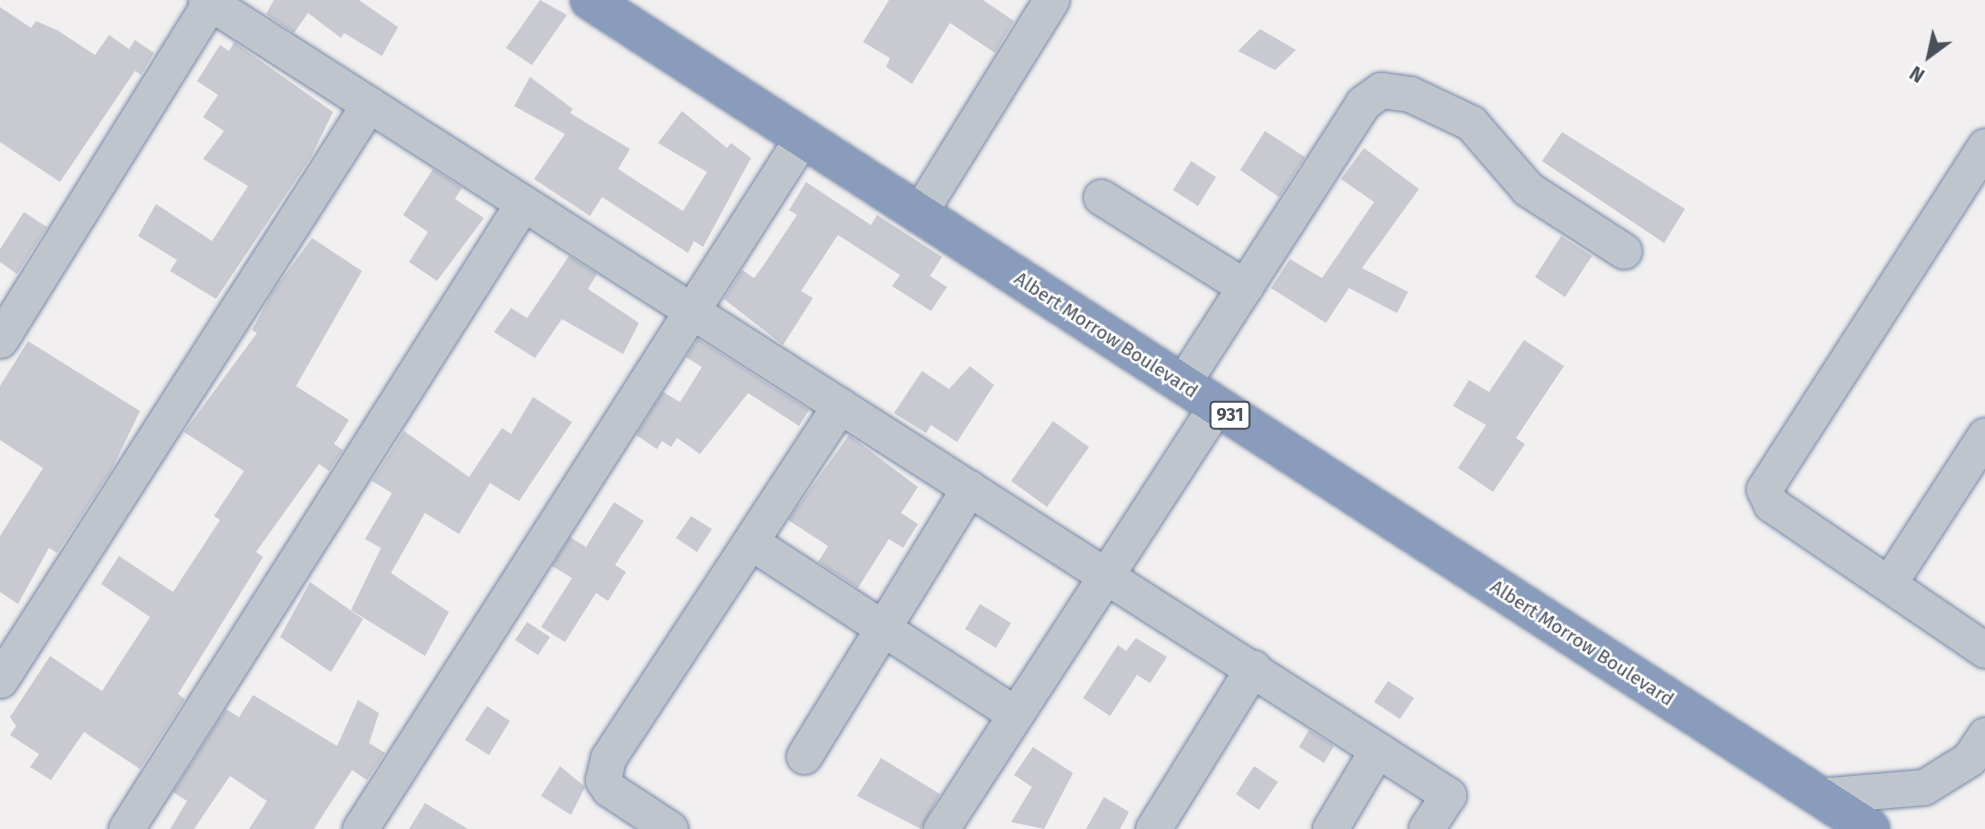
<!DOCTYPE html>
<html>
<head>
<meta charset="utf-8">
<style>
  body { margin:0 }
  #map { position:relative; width:1985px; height:829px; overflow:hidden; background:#f1efef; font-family:"Fira Sans",sans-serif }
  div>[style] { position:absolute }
  .building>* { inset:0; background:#c9cad1 }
  .roads { filter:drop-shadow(0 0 2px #7587a6) drop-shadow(0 0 2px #7587a6) }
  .minor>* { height:35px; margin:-17.5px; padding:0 17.5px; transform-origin:17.5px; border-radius:17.5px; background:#bec5cd }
  .highway>* { height:38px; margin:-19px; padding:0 19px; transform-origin:19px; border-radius:19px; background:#8a9cbb }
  span { translate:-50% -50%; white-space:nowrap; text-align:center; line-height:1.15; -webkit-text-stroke:5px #fff; paint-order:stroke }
  .shield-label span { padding:2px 5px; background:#fff; border:2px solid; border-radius:5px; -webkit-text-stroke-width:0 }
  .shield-label { font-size:18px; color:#48505b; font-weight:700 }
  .street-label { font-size:19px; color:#48505b }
  .north { position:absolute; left:1894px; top:21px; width:70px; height:70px; -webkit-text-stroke:5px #fff; paint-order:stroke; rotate:213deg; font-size:19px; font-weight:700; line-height:28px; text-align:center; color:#48505b }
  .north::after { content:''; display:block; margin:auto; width:24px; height:32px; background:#48505b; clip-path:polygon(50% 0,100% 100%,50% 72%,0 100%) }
</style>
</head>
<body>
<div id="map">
  <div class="building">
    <div style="clip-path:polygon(274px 0,359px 0,398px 27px,382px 56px,344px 33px,341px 38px,308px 13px,294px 33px,266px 14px)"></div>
    <div style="clip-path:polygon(540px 0,567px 15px,532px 65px,506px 48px)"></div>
    <div style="clip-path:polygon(889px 0,983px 0,1014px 21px,995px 53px,950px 23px,912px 84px,886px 67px,890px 58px,863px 42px)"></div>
    <div style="clip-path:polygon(0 7px,31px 28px,36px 21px,57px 30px,95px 55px,109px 35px,129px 49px,135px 40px,154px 53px,141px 75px,135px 71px,60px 182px,0 142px)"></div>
    <div style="clip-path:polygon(1260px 29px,1296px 50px,1275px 70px,1238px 51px)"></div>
    <div style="clip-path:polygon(234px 42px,333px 112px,311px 157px,216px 299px,170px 271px,177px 260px,138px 236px,156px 204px,212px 241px,248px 186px,203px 159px,224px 131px,203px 117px,218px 95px,197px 81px,220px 45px,229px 51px)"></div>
    <div style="clip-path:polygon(530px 77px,573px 109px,570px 113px,630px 149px,618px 169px,683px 211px,707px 172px,658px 143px,682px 111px,727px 148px,731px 143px,751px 158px,703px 247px,694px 241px,688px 253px,602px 197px,590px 216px,534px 179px,565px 134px,514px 106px)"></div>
    <div style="clip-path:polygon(1265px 131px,1305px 157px,1279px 197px,1240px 170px)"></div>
    <div style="clip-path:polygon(1562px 132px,1685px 209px,1664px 243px,1542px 161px)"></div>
    <div style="clip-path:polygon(1364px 148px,1419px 189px,1362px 268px,1408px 292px,1397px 313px,1349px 288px,1326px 323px,1271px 288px,1290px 259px,1322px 278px,1374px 202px,1341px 179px)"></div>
    <div style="clip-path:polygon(1191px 161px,1216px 177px,1198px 206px,1173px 190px)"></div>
    <div style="clip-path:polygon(433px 169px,462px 188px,455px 199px,484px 218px,437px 281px,409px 262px,428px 232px,403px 215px)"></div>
    <div style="clip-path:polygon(806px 182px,871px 225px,877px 215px,942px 257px,930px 276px,947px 287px,931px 311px,892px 286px,900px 275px,838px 235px,801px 291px,813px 298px,783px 345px,724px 299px,742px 270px,754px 278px,763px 266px,797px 215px,789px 210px)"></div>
    <div style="clip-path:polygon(24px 212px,47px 227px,17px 274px,0 262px,0 249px)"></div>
    <div style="clip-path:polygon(1561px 236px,1592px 256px,1565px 297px,1535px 277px)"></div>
    <div style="clip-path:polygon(312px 238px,362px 271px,296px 386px,349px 420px,334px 444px,343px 450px,329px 471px,319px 464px,256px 552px,263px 557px,178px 694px,185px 699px,140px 769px,84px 732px,51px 780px,30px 767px,39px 754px,10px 735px,16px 726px,10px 717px,50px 656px,102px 691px,150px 617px,101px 584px,119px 556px,173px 592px,220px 520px,214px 516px,244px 471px,184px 432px,257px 333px,252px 330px,272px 293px)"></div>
    <div style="clip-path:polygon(569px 256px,597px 274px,588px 289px,639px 323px,623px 354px,562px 319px,535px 358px,494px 332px,511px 308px,527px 318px)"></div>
    <div style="clip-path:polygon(698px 339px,809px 410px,799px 426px,748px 393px,700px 454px,677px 438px,671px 447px,662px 441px,657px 449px,636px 435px,663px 392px,680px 402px,702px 367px,686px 357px)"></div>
    <div style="clip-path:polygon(1524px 340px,1564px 366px,1516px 438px,1525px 444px,1493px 492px,1458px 468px,1486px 425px,1453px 406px,1469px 380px,1489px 392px)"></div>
    <div style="clip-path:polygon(28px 341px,140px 411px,112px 469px,57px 553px,49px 548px,18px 604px,0 592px,0 536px,43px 468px,0 440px,0 386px)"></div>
    <div style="clip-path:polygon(970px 366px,994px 385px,957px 442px,931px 425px,926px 433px,894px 413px,922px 371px,949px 389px)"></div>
    <div style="clip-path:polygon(533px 397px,572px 422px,519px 501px,490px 483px,459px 534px,425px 513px,391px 573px,449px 612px,425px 656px,351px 610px,381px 548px,365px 539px,392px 493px,372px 481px,404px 431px,469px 477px,502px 428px,511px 434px)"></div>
    <div style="clip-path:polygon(1053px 421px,1089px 447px,1047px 507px,1011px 481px)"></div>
    <div style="clip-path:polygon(849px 435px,918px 487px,901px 513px,918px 524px,903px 548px,889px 539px,858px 588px,818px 562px,828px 546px,788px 520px)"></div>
    <div style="clip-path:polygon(614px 502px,644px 521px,615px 565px,626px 572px,608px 601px,596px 593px,565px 642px,541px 627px,572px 578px,552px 566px,570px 537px,586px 547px)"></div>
    <div style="clip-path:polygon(691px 516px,712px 529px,697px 552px,676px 538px)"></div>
    <div style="clip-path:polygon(310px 582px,363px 619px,331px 672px,280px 637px)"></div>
    <div style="clip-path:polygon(980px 604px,1011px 623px,996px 648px,965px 629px)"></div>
    <div style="clip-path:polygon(527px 622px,550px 637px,538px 655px,515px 640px)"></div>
    <div style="clip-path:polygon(1136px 638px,1167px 657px,1150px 683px,1137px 675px,1110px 716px,1083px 698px,1118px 645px,1126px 651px)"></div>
    <div style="clip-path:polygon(1388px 681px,1414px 698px,1400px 719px,1374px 702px)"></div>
    <div style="clip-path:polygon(253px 695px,337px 746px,358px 700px,379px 713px,369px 743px,385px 753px,367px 780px,352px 770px,314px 829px,249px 829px,267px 801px,230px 776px,194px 829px,170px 829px,187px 801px,173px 792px,226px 709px,239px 717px)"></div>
    <div style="clip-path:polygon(487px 706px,510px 721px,489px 755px,465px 740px)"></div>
    <div style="clip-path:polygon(1309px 730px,1334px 746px,1324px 763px,1299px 747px)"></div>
    <div style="clip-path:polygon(1033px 747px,1073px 773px,1044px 829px,1011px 822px,1032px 787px,1014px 775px)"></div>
    <div style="clip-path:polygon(881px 758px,940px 794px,921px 829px,857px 796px)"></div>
    <div style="clip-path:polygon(560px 766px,585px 787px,571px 815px,541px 796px)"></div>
    <div style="clip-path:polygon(1254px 766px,1278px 782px,1259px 810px,1236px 794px)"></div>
    <div style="clip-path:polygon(1104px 797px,1129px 812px,1120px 829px,1086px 829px)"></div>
    <div style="clip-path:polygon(425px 803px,468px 829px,409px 829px)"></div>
  </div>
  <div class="roads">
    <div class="minor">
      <div style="left:206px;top:0;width:1475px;rotate:32.62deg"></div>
      <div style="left:1448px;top:795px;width:40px;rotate:122.9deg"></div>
      <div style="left:1985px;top:146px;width:408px;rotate:122.8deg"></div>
      <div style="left:1764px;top:489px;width:17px;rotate:65deg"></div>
      <div style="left:1771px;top:504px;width:259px;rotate:34.3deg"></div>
      <div style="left:1101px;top:197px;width:170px;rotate:32deg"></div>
      <div style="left:919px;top:213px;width:251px;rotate:-58.2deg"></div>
      <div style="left:0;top:340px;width:398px;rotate:-58.1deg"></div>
      <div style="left:1182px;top:384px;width:334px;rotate:-57.2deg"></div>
      <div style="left:1363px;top:103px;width:22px;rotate:-36deg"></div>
      <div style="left:1381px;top:90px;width:29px;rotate:8deg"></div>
      <div style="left:1410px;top:94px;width:68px;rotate:25.4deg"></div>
      <div style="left:1471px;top:123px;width:87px;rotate:49.2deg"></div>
      <div style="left:1528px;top:189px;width:114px;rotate:32.9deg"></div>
      <div style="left:751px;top:542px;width:315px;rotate:33.1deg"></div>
      <div style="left:1889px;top:583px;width:176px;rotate:-57deg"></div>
      <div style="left:0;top:680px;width:684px;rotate:-57.36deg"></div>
      <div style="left:804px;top:756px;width:315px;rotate:-58.4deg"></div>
      <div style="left:1818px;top:796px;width:106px;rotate:-4.9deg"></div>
      <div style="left:1924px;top:787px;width:53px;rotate:-31.9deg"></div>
      <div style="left:1969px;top:759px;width:29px;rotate:-56deg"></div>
      <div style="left:126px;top:829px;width:741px;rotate:-57.62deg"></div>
      <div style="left:360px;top:829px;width:820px;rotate:-57.39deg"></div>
      <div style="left:670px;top:829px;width:73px;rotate:-146.7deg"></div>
      <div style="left:609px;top:789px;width:11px;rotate:-124deg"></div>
      <div style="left:603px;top:780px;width:23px;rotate:-77deg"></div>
      <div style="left:608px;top:758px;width:422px;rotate:-56.7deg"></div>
      <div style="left:941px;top:829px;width:505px;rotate:-56.97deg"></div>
      <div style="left:1153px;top:829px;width:190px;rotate:-58.2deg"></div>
      <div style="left:1330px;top:829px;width:92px;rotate:-59.3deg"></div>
    </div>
    <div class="highway">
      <div style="left:590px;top:0;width:1525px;rotate:32.93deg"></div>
    </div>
  </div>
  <div class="shield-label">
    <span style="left:1230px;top:415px">931</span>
  </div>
  <div class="street-label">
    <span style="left:1106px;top:335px;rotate:33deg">Albert Morrow Boulevard</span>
    <span style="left:1582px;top:643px;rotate:33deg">Albert Morrow Boulevard</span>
  </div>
  <div class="north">N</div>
</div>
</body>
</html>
